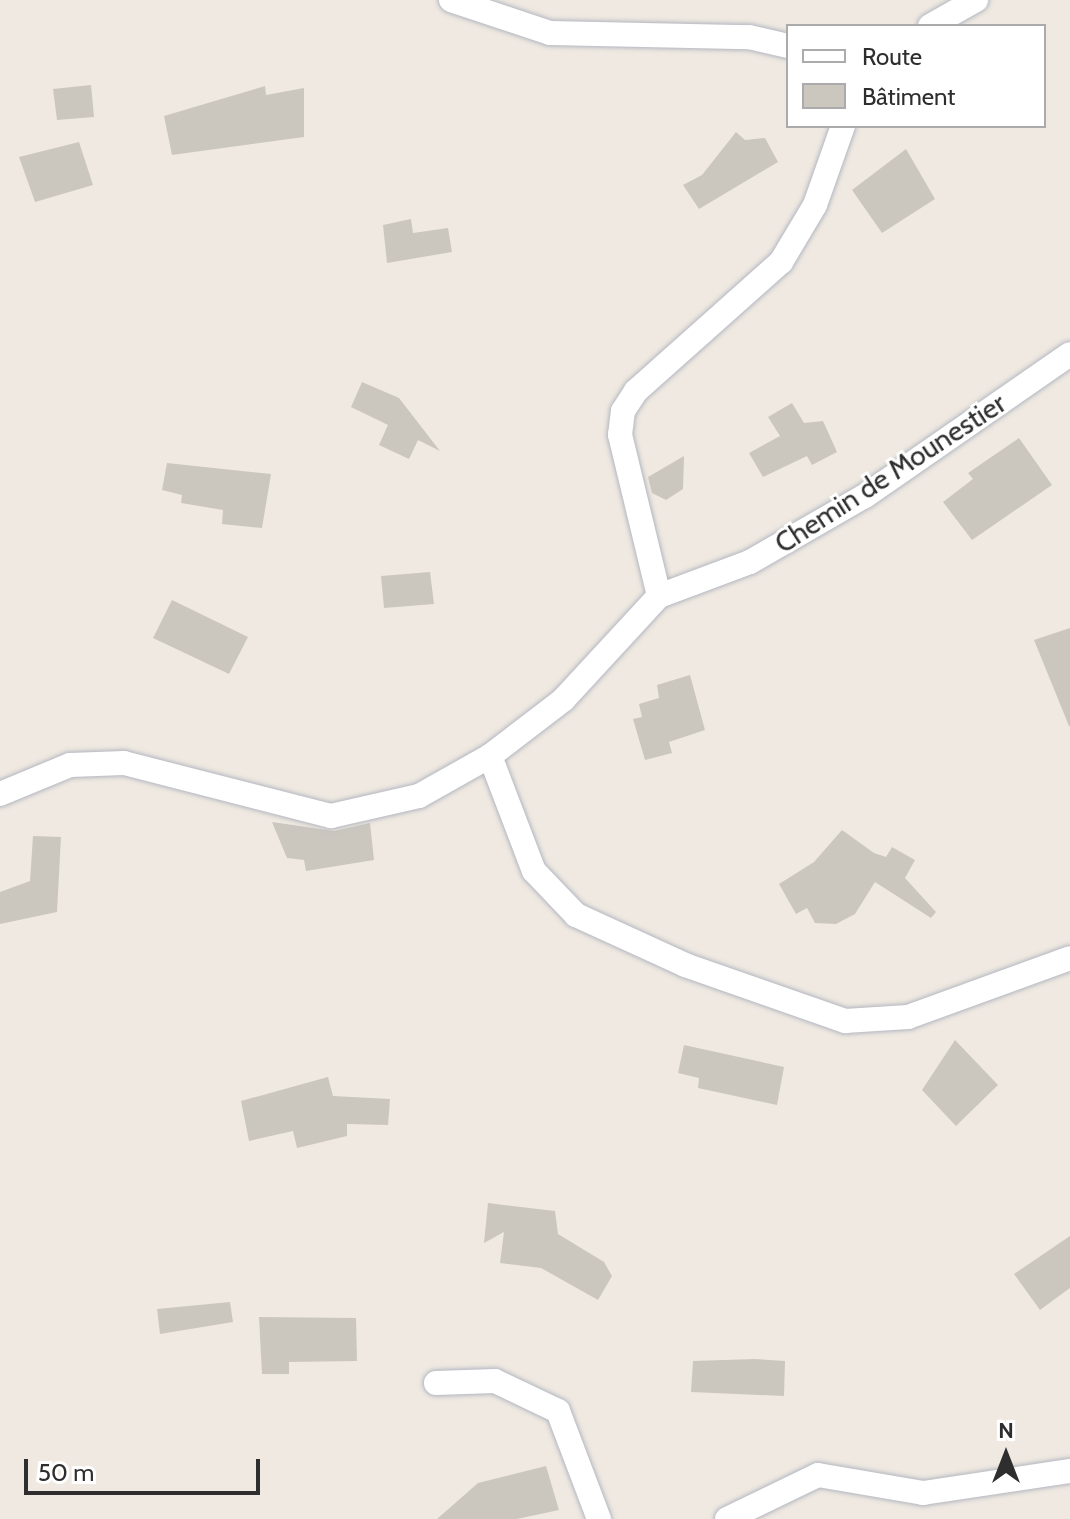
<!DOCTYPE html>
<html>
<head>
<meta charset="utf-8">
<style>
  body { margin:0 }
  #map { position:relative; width:1070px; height:1519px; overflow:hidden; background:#efe9e1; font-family:Cabin,sans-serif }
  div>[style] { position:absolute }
  .building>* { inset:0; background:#cbc7bf }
  .roads { filter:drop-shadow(0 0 2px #b4b7c1) drop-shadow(0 0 2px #b4b7c1) }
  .minor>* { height:24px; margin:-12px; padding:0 12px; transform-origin:12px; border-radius:12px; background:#fff }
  span { translate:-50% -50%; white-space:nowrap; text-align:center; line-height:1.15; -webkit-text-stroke:6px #fff; paint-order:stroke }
  .street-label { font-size:28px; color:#2e2e2e }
  .legend { position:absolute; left:786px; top:24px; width:260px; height:104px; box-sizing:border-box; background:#fff; border:2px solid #ababab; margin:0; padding:10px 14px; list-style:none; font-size:24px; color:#2e2e2e }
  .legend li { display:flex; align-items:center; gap:16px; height:40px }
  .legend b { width:40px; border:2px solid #ababab }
  .north { position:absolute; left:966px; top:1415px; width:80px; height:80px; -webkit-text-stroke:6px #fff; paint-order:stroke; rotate:0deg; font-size:22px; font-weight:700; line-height:32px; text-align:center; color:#2e2e2e }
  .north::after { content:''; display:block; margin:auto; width:28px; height:36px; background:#2e2e2e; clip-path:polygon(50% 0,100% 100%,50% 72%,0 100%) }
  .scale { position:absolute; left:24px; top:1459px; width:236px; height:36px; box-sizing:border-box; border:4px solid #2e2e2e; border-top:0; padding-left:10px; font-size:24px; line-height:28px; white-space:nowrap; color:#2e2e2e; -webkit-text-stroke:6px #fff; paint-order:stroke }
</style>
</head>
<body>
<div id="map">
  <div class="building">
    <div style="clip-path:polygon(91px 85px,94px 117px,57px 120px,53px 89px)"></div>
    <div style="clip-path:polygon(265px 86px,266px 95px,304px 88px,304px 137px,172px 155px,164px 116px)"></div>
    <div style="clip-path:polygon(736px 132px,745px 140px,765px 138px,778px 162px,699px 209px,683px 185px,702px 175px)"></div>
    <div style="clip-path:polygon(79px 142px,93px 185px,35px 202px,19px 157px)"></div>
    <div style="clip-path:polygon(906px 149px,935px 199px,882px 233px,852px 190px)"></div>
    <div style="clip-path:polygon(411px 219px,413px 233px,448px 228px,452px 252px,387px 263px,383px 225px)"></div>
    <div style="clip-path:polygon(362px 382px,399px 398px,440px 451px,418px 440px,409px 459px,379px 445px,388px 425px,351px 407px)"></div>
    <div style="clip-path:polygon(792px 403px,804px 423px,823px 421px,837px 452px,812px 465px,807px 456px,763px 477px,749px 453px,780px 436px,768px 417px)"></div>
    <div style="clip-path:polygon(1019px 438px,1052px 485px,972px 540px,943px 502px,973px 479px,968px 473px)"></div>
    <div style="clip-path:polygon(684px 456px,683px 489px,666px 500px,652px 493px,648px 477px)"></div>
    <div style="clip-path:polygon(167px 463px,271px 474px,262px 528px,222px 524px,223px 510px,181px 503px,182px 495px,162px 490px)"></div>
    <div style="clip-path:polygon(430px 572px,434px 604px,384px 608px,381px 576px)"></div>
    <div style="clip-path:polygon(172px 600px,248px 637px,229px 674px,153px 638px)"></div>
    <div style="clip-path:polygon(1070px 628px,1070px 726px,1069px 726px,1034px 640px)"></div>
    <div style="clip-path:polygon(690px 675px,705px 730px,669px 742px,672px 753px,645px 760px,633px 719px,642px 717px,639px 704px,659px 698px,657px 685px)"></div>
    <div style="clip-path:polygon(272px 822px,334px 831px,370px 823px,374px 860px,306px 871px,304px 860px,287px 858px)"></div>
    <div style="clip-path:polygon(842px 830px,874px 853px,886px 857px,892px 847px,915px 860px,905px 878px,936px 912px,931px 918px,875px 882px,855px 914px,836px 924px,815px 923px,807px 908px,796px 914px,779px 884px,814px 862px)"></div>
    <div style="clip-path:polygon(33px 836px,61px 837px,57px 912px,0 924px,0 892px,30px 881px)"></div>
    <div style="clip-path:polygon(955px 1040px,998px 1085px,956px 1126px,922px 1090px)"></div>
    <div style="clip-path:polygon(684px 1045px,784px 1067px,777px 1105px,698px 1088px,699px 1078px,678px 1073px)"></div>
    <div style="clip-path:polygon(328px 1077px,333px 1096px,390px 1099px,388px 1125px,347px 1124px,347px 1136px,297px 1148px,293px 1131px,249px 1141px,241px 1101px)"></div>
    <div style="clip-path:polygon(488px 1203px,555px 1211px,558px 1234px,604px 1262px,612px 1276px,598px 1300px,541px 1268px,500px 1263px,504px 1232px,484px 1243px)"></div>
    <div style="clip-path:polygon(1070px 1236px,1070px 1288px,1040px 1310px,1014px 1274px)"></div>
    <div style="clip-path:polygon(230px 1302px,233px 1322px,160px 1334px,157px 1309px)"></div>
    <div style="clip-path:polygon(259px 1317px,356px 1318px,357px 1361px,289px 1362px,289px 1374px,262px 1374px)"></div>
    <div style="clip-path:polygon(755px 1359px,785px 1361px,784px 1396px,691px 1392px,693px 1361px)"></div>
    <div style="clip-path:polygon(546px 1466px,559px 1510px,517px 1519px,437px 1519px,478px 1483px)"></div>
  </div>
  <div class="roads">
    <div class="minor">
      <div style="left:451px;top:0;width:104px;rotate:18.4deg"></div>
      <div style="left:550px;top:33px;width:199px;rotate:1.2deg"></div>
      <div style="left:749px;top:37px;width:40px;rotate:13deg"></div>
      <div style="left:930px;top:26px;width:53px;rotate:-29.5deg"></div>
      <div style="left:659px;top:596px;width:97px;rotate:-20.5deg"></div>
      <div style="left:750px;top:562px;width:133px;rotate:-29.9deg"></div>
      <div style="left:865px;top:496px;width:249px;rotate:-34.7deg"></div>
      <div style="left:490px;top:756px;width:123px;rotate:69.1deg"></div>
      <div style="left:534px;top:871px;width:61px;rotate:46.3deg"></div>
      <div style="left:576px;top:915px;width:120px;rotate:24.6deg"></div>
      <div style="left:685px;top:965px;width:170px;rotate:19.3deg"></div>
      <div style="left:845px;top:1021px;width:63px;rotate:-3.6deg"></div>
      <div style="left:908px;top:1017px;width:172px;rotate:-20deg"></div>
      <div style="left:0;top:794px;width:76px;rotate:-22.5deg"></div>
      <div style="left:70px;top:765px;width:54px;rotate:-2.1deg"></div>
      <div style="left:124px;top:763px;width:214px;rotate:14.4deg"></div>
      <div style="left:331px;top:816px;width:90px;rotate:-12.8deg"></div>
      <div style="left:419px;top:796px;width:81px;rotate:-29.4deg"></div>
      <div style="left:490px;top:756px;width:92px;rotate:-37.5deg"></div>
      <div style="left:563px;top:700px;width:142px;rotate:-47.3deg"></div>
      <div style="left:659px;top:596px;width:166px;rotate:-103.6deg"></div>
      <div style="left:620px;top:435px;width:24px;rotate:-83deg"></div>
      <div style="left:623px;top:411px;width:24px;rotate:-57deg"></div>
      <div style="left:636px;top:391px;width:194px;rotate:-41.7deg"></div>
      <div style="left:781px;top:262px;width:66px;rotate:-59.2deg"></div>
      <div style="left:815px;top:205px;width:84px;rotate:-70.5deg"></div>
      <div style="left:436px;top:1383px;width:59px;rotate:-1.9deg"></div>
      <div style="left:495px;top:1381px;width:70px;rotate:25.5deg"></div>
      <div style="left:558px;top:1411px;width:116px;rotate:69.2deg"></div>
      <div style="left:727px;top:1519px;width:101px;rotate:-25.8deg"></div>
      <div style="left:818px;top:1475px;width:107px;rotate:9.7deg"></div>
      <div style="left:923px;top:1493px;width:149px;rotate:-8.5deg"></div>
    </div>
  </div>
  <div class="street-label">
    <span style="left:890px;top:473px;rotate:-33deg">Chemin de Mounestier</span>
  </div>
  <ul class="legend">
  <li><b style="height:10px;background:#fff"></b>Route</li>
  <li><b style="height:22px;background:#cbc7bf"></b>Bâtiment</li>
  </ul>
  <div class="north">N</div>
  <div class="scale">50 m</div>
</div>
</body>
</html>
